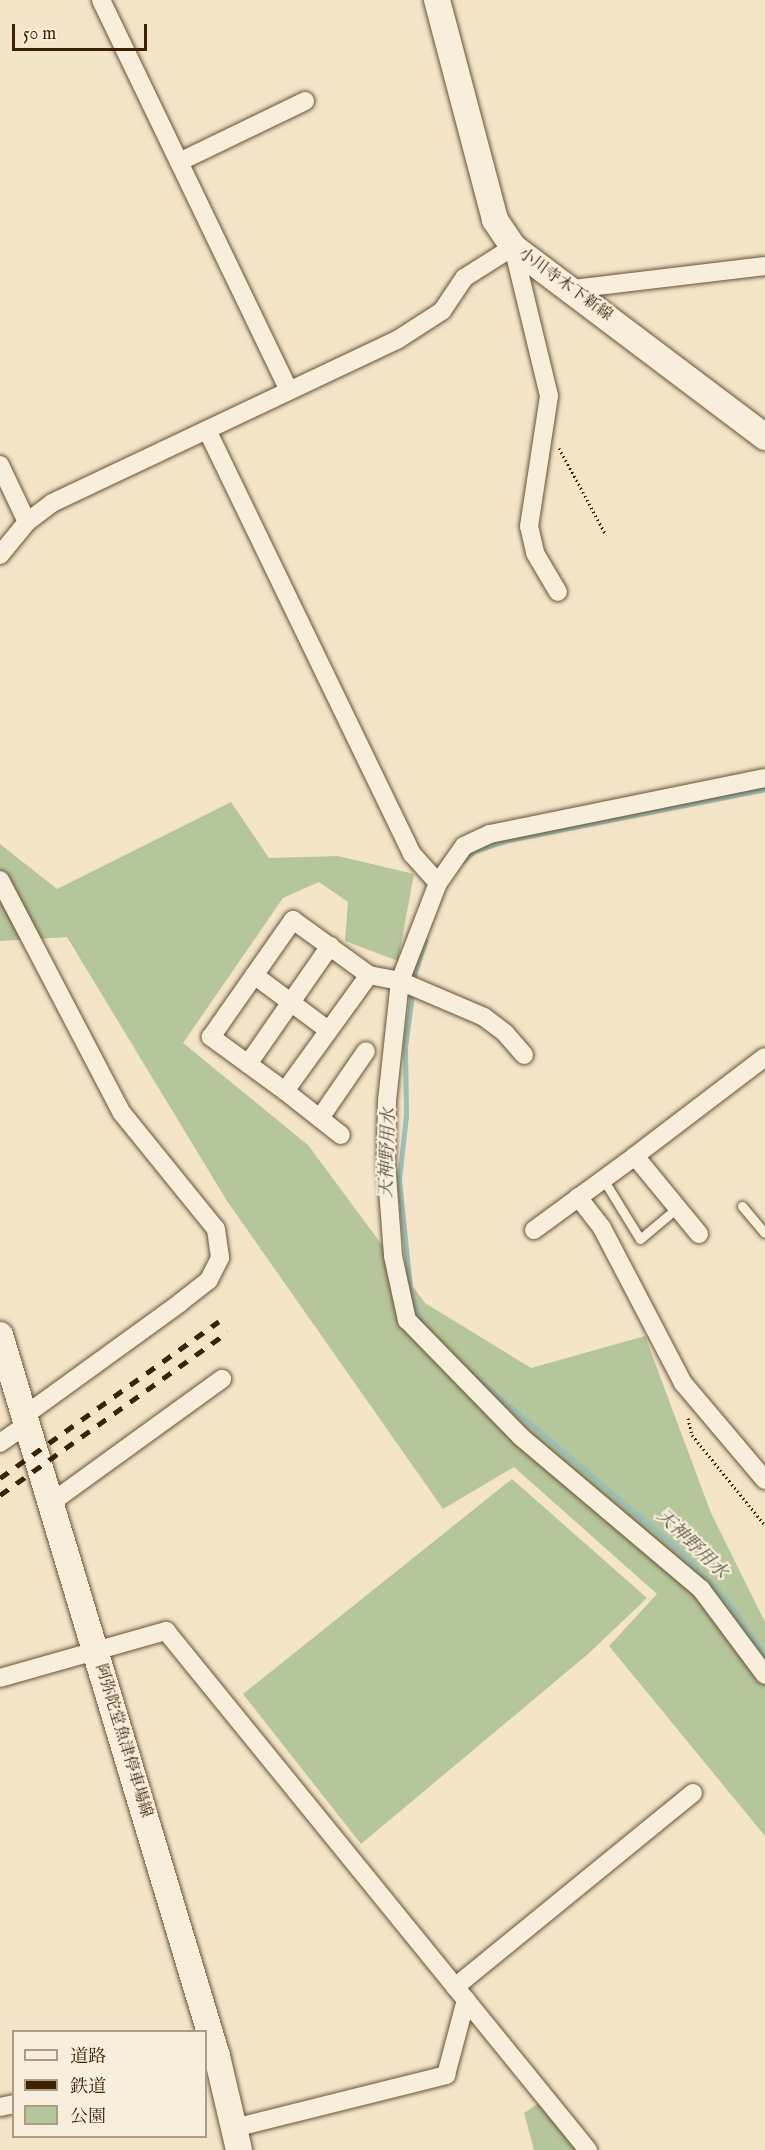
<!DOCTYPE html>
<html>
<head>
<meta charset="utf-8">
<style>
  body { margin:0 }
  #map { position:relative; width:765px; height:2150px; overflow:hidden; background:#f4e5c9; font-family:"IM FELL English","Noto Serif JP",serif }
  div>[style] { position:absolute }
  .green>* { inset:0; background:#b5c69b }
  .stream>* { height:5px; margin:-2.5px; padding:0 2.5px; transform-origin:2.5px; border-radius:2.5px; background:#9cbfb6 }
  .path>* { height:3px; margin-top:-1.5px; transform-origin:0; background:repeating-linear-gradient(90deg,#3a2202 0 1.5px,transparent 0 4.5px) }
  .roads { filter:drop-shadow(0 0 2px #685334) drop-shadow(0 0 2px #685334) }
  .service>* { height:9px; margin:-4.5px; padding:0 4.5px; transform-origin:4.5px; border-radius:4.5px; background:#f8eedc }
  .minor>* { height:18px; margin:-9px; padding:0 9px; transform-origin:9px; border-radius:9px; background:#f8eedc }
  .secondary>* { height:26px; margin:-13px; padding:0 13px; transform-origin:13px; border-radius:13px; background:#f8eedc }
  .rail>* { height:4.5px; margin-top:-2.25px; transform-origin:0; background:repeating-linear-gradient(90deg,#3a2202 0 10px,transparent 0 20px) }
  span { translate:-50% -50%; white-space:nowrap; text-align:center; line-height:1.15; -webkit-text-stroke:4.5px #f8eedc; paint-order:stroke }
  .street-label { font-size:16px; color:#3a2202 }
  .water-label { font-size:18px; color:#575138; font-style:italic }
  .legend { position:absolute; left:12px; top:2030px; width:195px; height:108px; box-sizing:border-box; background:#f8eedc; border:2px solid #ac9c85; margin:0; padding:8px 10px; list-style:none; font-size:18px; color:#3a2202 }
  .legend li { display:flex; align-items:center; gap:12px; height:30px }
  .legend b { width:30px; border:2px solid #ac9c85 }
  .scale { position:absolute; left:12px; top:24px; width:135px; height:27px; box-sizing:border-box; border:3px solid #3a2202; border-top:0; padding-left:8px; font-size:18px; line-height:21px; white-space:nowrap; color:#3a2202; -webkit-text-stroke:4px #f8eedc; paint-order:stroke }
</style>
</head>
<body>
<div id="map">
  <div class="green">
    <div style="clip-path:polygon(231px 802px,269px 858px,338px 856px,414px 874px,398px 961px,345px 941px,348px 902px,319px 882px,283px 898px,183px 1043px,308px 1145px,425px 1303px,531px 1368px,645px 1336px,711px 1513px,765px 1622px,765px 1836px,609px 1646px,657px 1594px,514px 1467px,443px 1509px,227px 1201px,67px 937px,0 941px,0 844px,57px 889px)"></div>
    <div style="clip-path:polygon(512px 1479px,647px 1598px,588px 1654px,361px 1844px,243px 1694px)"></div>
    <div style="clip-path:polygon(539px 2103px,576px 2150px,534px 2150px,524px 2113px)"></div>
  </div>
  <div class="stream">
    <div style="left:463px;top:861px;width:15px;rotate:-42deg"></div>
    <div style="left:474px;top:851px;width:36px;rotate:-18deg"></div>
    <div style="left:508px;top:840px;width:262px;rotate:-11.2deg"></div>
    <div style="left:424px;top:1327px;width:32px;rotate:-114deg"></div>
    <div style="left:411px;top:1298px;width:120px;rotate:-95.8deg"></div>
    <div style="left:399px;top:1179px;width:63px;rotate:-83.7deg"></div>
    <div style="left:406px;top:1116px;width:69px;rotate:-90.8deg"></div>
    <div style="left:405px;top:1047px;width:76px;rotate:-82.4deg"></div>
    <div style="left:415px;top:972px;width:33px;rotate:-72deg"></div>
    <div style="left:469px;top:1372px;width:277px;rotate:40.3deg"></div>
    <div style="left:680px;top:1551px;width:69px;rotate:46.8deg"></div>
    <div style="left:727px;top:1601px;width:67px;rotate:55.4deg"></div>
  </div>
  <div class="path">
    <div style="left:559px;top:448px;width:99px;rotate:61.6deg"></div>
    <div style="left:688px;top:1418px;width:17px;rotate:77deg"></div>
    <div style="left:692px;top:1435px;width:116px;rotate:51deg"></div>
  </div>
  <div class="roads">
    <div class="service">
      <div style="left:603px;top:1179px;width:70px;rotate:58.3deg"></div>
      <div style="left:640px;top:1239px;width:48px;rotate:-40deg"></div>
      <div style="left:742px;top:1206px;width:35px;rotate:50deg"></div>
    </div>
    <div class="minor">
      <div style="left:101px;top:0;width:433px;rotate:64.3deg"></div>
      <div style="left:179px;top:162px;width:140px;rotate:-25.8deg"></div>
      <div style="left:572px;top:289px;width:194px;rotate:-6.8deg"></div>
      <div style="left:207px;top:430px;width:471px;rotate:64.2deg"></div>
      <div style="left:412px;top:854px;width:39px;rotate:48deg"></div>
      <div style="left:438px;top:883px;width:45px;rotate:-54.9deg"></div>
      <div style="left:464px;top:846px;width:29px;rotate:-25deg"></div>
      <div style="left:490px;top:834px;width:281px;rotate:-11.5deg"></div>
      <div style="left:0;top:465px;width:63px;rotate:64.7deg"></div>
      <div style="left:0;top:555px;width:43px;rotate:-50.7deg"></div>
      <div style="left:27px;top:522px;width:31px;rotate:-37deg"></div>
      <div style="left:52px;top:503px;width:382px;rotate:-25.3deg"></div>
      <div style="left:397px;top:340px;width:54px;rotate:-32.8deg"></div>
      <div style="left:442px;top:311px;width:40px;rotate:-56deg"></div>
      <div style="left:464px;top:278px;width:58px;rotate:-32.3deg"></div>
      <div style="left:513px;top:247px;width:153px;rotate:76.4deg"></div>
      <div style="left:549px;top:396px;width:132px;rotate:98.7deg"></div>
      <div style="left:529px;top:526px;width:28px;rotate:77deg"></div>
      <div style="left:535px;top:553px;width:45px;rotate:59.5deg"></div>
      <div style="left:0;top:880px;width:263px;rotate:62.4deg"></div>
      <div style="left:122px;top:1113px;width:149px;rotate:51deg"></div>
      <div style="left:216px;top:1229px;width:29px;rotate:82deg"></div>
      <div style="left:220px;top:1258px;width:25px;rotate:117deg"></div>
      <div style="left:209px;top:1280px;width:37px;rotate:142deg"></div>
      <div style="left:180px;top:1303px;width:191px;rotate:144.1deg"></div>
      <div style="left:438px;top:883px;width:105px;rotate:111.2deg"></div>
      <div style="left:400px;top:981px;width:91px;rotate:23.2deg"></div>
      <div style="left:484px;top:1017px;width:26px;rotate:37deg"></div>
      <div style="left:505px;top:1033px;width:29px;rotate:49deg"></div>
      <div style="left:254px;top:975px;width:92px;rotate:36.6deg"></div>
      <div style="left:369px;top:975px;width:143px;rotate:125.9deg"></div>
      <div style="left:285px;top:1091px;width:92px;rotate:-143.9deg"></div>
      <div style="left:211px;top:1037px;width:143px;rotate:-55deg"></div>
      <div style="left:293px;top:920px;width:94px;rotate:35.9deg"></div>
      <div style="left:369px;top:975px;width:32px;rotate:11deg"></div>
      <div style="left:400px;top:981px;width:121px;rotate:96.2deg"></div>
      <div style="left:387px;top:1101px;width:61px;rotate:90.9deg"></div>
      <div style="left:386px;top:1162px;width:94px;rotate:85.7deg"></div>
      <div style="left:393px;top:1256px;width:66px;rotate:77.7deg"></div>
      <div style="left:407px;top:1320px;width:163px;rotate:45.7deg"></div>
      <div style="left:521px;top:1437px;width:236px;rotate:40.2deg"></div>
      <div style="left:701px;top:1589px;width:107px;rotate:53.3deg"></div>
      <div style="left:248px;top:1064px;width:144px;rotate:-55.2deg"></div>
      <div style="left:285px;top:1091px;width:71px;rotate:38.2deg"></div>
      <div style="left:320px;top:1118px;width:81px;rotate:-55.5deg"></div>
      <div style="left:578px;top:1197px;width:39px;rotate:52deg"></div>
      <div style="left:602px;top:1228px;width:175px;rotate:62.4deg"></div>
      <div style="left:683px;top:1383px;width:127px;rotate:49.8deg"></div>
      <div style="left:534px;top:1230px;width:125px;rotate:-36.2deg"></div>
      <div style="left:699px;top:1234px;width:101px;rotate:-129.4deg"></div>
      <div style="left:635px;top:1156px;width:163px;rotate:-37.3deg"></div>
      <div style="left:0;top:1443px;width:33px;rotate:-35deg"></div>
      <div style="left:52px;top:1502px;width:210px;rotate:-35.9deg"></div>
      <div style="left:0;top:1678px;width:173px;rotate:-15.8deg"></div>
      <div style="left:166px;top:1631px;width:669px;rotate:50.89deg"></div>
      <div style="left:455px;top:1987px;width:307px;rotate:-39.2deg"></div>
      <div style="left:0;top:2107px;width:14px;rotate:-12deg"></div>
      <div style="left:234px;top:2128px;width:219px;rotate:-14deg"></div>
      <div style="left:446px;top:2075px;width:78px;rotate:-75.1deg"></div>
    </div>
    <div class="secondary">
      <div style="left:437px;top:0;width:228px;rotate:75.2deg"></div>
      <div style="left:495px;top:220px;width:32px;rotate:56deg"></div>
      <div style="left:513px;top:247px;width:316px;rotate:37deg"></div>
      <div style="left:0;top:1335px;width:753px;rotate:73.25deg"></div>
      <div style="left:217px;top:2056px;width:97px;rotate:76.8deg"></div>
    </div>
  </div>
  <div class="rail">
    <div style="left:0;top:1478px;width:269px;rotate:-35.6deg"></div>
    <div style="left:0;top:1495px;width:280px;rotate:-35.6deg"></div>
  </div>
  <div class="street-label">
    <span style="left:565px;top:285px;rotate:36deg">小川寺木下新線</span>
    <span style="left:123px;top:1741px;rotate:73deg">阿弥陀堂魚津停車場線</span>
  </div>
  <div class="water-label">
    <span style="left:389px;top:1153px;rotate:-88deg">天神野用水</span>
    <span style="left:691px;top:1545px;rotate:44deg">天神野用水</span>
  </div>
  <ul class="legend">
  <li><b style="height:8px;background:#f8eedc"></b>道路</li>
  <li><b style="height:8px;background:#3a2202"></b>鉄道</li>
  <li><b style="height:16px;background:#b5c69b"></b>公園</li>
  </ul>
  <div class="scale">50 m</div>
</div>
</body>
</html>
